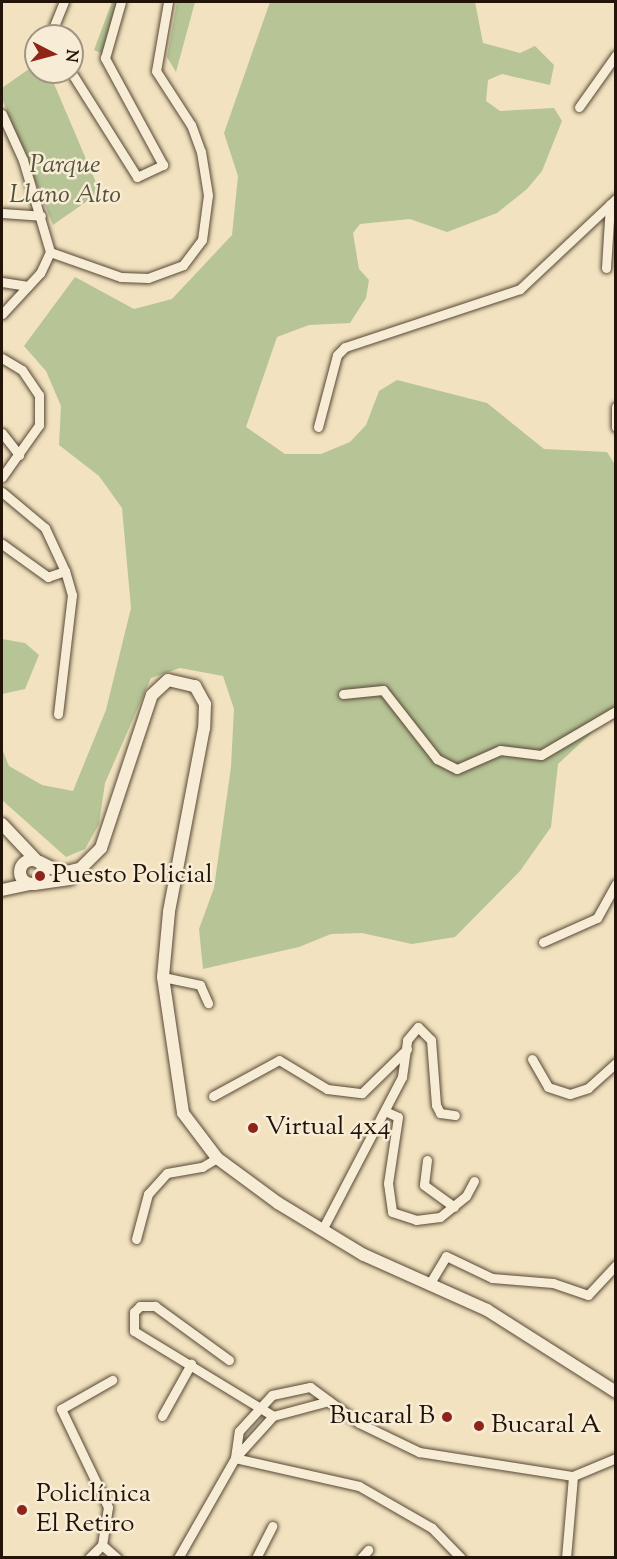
<!DOCTYPE html>
<html>
<head>
<meta charset="utf-8">
<style>
  body { margin:0 }
  #map { position:relative; width:617px; height:1559px; overflow:hidden; background:#f2e2bf; font-family:"Sorts Mill Goudy",serif }
  div>[style] { position:absolute }
  .green>* { inset:0; background:#b6c496 }
  .roads { filter:drop-shadow(0 0 2px #574836) drop-shadow(0 0 2px #574836) }
  .street>* { height:9px; margin:-4.5px; padding:0 4.5px; transform-origin:4.5px; border-radius:4.5px; background:#f7ecd5 }
  .secondary>* { height:12px; margin:-6px; padding:0 6px; transform-origin:6px; border-radius:6px; background:#f7ecd5 }
  .secondary>.ring { margin:-6px; padding:0; box-sizing:content-box; background:none; border:12px solid #f7ecd5; border-radius:50% }
  .dots>* { width:16px; height:16px; translate:-50% -50%; box-sizing:border-box; border:3px solid #f7ecd5; border-radius:50% }
  span { translate:-50% -50%; white-space:nowrap; text-align:center; line-height:1.15; -webkit-text-stroke:5px #f7ecd5; paint-order:stroke }
  .park-label { font-size:26px; color:#56523a; font-style:italic }
  .poi-label { font-size:26px; color:#231409 }
  .left { translate:0 -50%; text-align:left }
  .right { translate:-100% -50%; text-align:right }
  .frame { position:absolute; inset:0; border:3px solid #231409; pointer-events:none }
  .north { position:absolute; left:24px; top:24px; width:60px; height:60px; box-sizing:border-box; background:#f7ecd5; border:2px solid #a29683; border-radius:50%; rotate:96deg; font-size:16px; font-weight:700; line-height:24px; text-align:center; color:#231409 }
  .north::after { content:''; display:block; margin:auto; width:21px; height:27px; background:#8f2418; clip-path:polygon(50% 0,100% 100%,50% 72%,0 100%) }
</style>
</head>
<body>
<div id="map">
  <div class="green">
    <div style="clip-path:polygon(112px 2px,126px 2px,107px 56px,94px 50px)"></div>
    <div style="clip-path:polygon(177px 2px,195px 2px,176px 72px,167px 57px)"></div>
    <div style="clip-path:polygon(270px 2px,475px 2px,483px 43px,520px 53px,535px 46px,554px 65px,550px 85px,502px 74px,488px 80px,486px 101px,500px 111px,554px 108px,562px 121px,542px 171px,527px 189px,497px 213px,447px 232px,410px 219px,360px 224px,353px 233px,359px 269px,369px 280px,366px 298px,350px 323px,309px 325px,277px 337px,246px 427px,285px 454px,321px 454px,350px 442px,366px 425px,379px 391px,397px 380px,487px 403px,544px 449px,607px 452px,616px 466px,615px 711px,558px 764px,551px 827px,520px 871px,455px 937px,412px 944px,362px 933px,331px 934px,299px 947px,203px 969px,199px 929px,214px 888px,231px 767px,234px 709px,223px 676px,180px 668px,151px 678px,105px 783px,99px 824px,85px 849px,66px 857px,2px 800px,2px 749px,9px 766px,42px 785px,73px 791px,106px 710px,131px 608px,122px 508px,99px 476px,59px 445px,61px 406px,46px 371px,24px 346px,75px 277px,134px 309px,172px 299px,232px 235px,238px 176px,224px 133px)"></div>
    <div style="clip-path:polygon(36px 64px,36px 72px,49px 72px,100px 192px,53px 225px,2px 99px,2px 88px)"></div>
    <div style="clip-path:polygon(2px 639px,25px 643px,39px 655px,25px 689px,2px 694px)"></div>
  </div>
  <div class="roads">
    <div class="street">
      <div style="left:50px;top:36px;width:37px;rotate:-68deg"></div>
      <div style="left:71px;top:72px;width:124px;rotate:57.8deg"></div>
      <div style="left:137px;top:177px;width:29px;rotate:-25deg"></div>
      <div style="left:163px;top:165px;width:122px;rotate:-118.5deg"></div>
      <div style="left:105px;top:58px;width:58px;rotate:-74.1deg"></div>
      <div style="left:579px;top:107px;width:64px;rotate:-54.6deg"></div>
      <div style="left:2px;top:114px;width:51px;rotate:65.5deg"></div>
      <div style="left:23px;top:160px;width:96px;rotate:73.6deg"></div>
      <div style="left:50px;top:252px;width:23px;rotate:115deg"></div>
      <div style="left:40px;top:273px;width:56px;rotate:132.8deg"></div>
      <div style="left:2px;top:213px;width:39px;rotate:4deg"></div>
      <div style="left:50px;top:252px;width:75px;rotate:19.4deg"></div>
      <div style="left:121px;top:277px;width:27px;rotate:2deg"></div>
      <div style="left:148px;top:278px;width:37px;rotate:-20deg"></div>
      <div style="left:183px;top:265px;width:31px;rotate:-53deg"></div>
      <div style="left:202px;top:240px;width:45px;rotate:-82.4deg"></div>
      <div style="left:208px;top:195px;width:44px;rotate:-99.2deg"></div>
      <div style="left:201px;top:152px;width:29px;rotate:-110deg"></div>
      <div style="left:191px;top:125px;width:64px;rotate:-122.9deg"></div>
      <div style="left:156px;top:71px;width:70px;rotate:-80.1deg"></div>
      <div style="left:606px;top:268px;width:64px;rotate:-86.4deg"></div>
      <div style="left:2px;top:282px;width:26px;rotate:9deg"></div>
      <div style="left:2px;top:358px;width:23px;rotate:31deg"></div>
      <div style="left:22px;top:370px;width:30px;rotate:56deg"></div>
      <div style="left:39px;top:395px;width:30px;rotate:90deg"></div>
      <div style="left:39px;top:425px;width:64px;rotate:125.4deg"></div>
      <div style="left:616px;top:407px;width:20px;rotate:90deg"></div>
      <div style="left:318px;top:427px;width:74px;rotate:-75.2deg"></div>
      <div style="left:337px;top:355px;width:11px;rotate:-45deg"></div>
      <div style="left:345px;top:347px;width:184px;rotate:-18.3deg"></div>
      <div style="left:520px;top:289px;width:132px;rotate:-43.2deg"></div>
      <div style="left:2px;top:433px;width:28px;rotate:52deg"></div>
      <div style="left:2px;top:492px;width:56px;rotate:39.9deg"></div>
      <div style="left:45px;top:528px;width:47px;rotate:65.1deg"></div>
      <div style="left:65px;top:571px;width:18px;rotate:161deg"></div>
      <div style="left:48px;top:577px;width:57px;rotate:-144.3deg"></div>
      <div style="left:343px;top:694px;width:40px;rotate:-5.7deg"></div>
      <div style="left:383px;top:690px;width:88px;rotate:52deg"></div>
      <div style="left:437px;top:759px;width:22px;rotate:27deg"></div>
      <div style="left:457px;top:769px;width:47px;rotate:-23.8deg"></div>
      <div style="left:500px;top:750px;width:41px;rotate:7deg"></div>
      <div style="left:541px;top:755px;width:87px;rotate:-30.4deg"></div>
      <div style="left:58px;top:714px;width:120px;rotate:-83.3deg"></div>
      <div style="left:72px;top:595px;width:25px;rotate:-106deg"></div>
      <div style="left:543px;top:942px;width:59px;rotate:-24deg"></div>
      <div style="left:597px;top:918px;width:39px;rotate:-61deg"></div>
      <div style="left:163px;top:977px;width:38px;rotate:12deg"></div>
      <div style="left:200px;top:985px;width:20px;rotate:66deg"></div>
      <div style="left:532px;top:1059px;width:32px;rotate:60deg"></div>
      <div style="left:548px;top:1087px;width:23px;rotate:18deg"></div>
      <div style="left:570px;top:1094px;width:19px;rotate:-18deg"></div>
      <div style="left:588px;top:1088px;width:38px;rotate:-42deg"></div>
      <div style="left:213px;top:1096px;width:75px;rotate:-28.6deg"></div>
      <div style="left:279px;top:1060px;width:56px;rotate:31.1deg"></div>
      <div style="left:327px;top:1089px;width:35px;rotate:7deg"></div>
      <div style="left:362px;top:1093px;width:63px;rotate:-44.4deg"></div>
      <div style="left:385px;top:1111px;width:14px;rotate:25deg"></div>
      <div style="left:398px;top:1117px;width:67px;rotate:98.6deg"></div>
      <div style="left:388px;top:1183px;width:29px;rotate:82deg"></div>
      <div style="left:392px;top:1212px;width:25px;rotate:18deg"></div>
      <div style="left:416px;top:1220px;width:24px;rotate:-7deg"></div>
      <div style="left:440px;top:1217px;width:33px;rotate:-39deg"></div>
      <div style="left:466px;top:1196px;width:17px;rotate:-62deg"></div>
      <div style="left:427px;top:1160px;width:25px;rotate:97deg"></div>
      <div style="left:424px;top:1185px;width:37px;rotate:36deg"></div>
      <div style="left:322px;top:1230px;width:173px;rotate:-62.4deg"></div>
      <div style="left:402px;top:1077px;width:37px;rotate:-82deg"></div>
      <div style="left:407px;top:1040px;width:17px;rotate:-50deg"></div>
      <div style="left:418px;top:1027px;width:18px;rotate:45deg"></div>
      <div style="left:431px;top:1040px;width:65px;rotate:85.6deg"></div>
      <div style="left:436px;top:1105px;width:9px;rotate:63deg"></div>
      <div style="left:440px;top:1113px;width:15px;rotate:8deg"></div>
      <div style="left:136px;top:1239px;width:47px;rotate:-75.1deg"></div>
      <div style="left:148px;top:1194px;width:28px;rotate:-48deg"></div>
      <div style="left:167px;top:1173px;width:36px;rotate:-10deg"></div>
      <div style="left:202px;top:1167px;width:17px;rotate:-31deg"></div>
      <div style="left:430px;top:1283px;width:31px;rotate:-59deg"></div>
      <div style="left:446px;top:1256px;width:51px;rotate:25.6deg"></div>
      <div style="left:492px;top:1278px;width:61px;rotate:4.7deg"></div>
      <div style="left:553px;top:1283px;width:37px;rotate:19deg"></div>
      <div style="left:588px;top:1295px;width:41px;rotate:-47deg"></div>
      <div style="left:229px;top:1360px;width:92px;rotate:-143.9deg"></div>
      <div style="left:155px;top:1306px;width:15px;rotate:180deg"></div>
      <div style="left:140px;top:1306px;width:8px;rotate:135deg"></div>
      <div style="left:134px;top:1312px;width:19px;rotate:90deg"></div>
      <div style="left:134px;top:1331px;width:163px;rotate:31.4deg"></div>
      <div style="left:162px;top:1416px;width:60px;rotate:-60.9deg"></div>
      <div style="left:102px;top:1545px;width:20px;rotate:41deg"></div>
      <div style="left:89px;top:1558px;width:18px;rotate:-45deg"></div>
      <div style="left:102px;top:1545px;width:38px;rotate:-81deg"></div>
      <div style="left:108px;top:1507px;width:109px;rotate:-115.6deg"></div>
      <div style="left:61px;top:1409px;width:59px;rotate:-29.6deg"></div>
      <div style="left:178px;top:1558px;width:115px;rotate:-60.3deg"></div>
      <div style="left:235px;top:1458px;width:57px;rotate:-47.9deg"></div>
      <div style="left:273px;top:1416px;width:58px;rotate:-15deg"></div>
      <div style="left:256px;top:1558px;width:36px;rotate:-63deg"></div>
      <div style="left:361px;top:1558px;width:11px;rotate:-49deg"></div>
      <div style="left:461px;top:1558px;width:42px;rotate:-134deg"></div>
      <div style="left:432px;top:1528px;width:84px;rotate:-150.1deg"></div>
      <div style="left:359px;top:1486px;width:127px;rotate:-167.3deg"></div>
      <div style="left:235px;top:1458px;width:27px;rotate:-82deg"></div>
      <div style="left:239px;top:1431px;width:49px;rotate:-47.5deg"></div>
      <div style="left:272px;top:1395px;width:39px;rotate:-12deg"></div>
      <div style="left:310px;top:1387px;width:61px;rotate:36.3deg"></div>
      <div style="left:359px;top:1423px;width:67px;rotate:25.8deg"></div>
      <div style="left:419px;top:1452px;width:156px;rotate:8.9deg"></div>
      <div style="left:573px;top:1476px;width:47px;rotate:-22.7deg"></div>
      <div style="left:566px;top:1558px;width:82px;rotate:-85.1deg"></div>
    </div>
    <div class="secondary">
      <div style="left:2px;top:824px;width:50px;rotate:46.6deg"></div>
      <div class="ring" style="left:20px;top:860px;width:12px;height:12px"></div>
      <div style="left:40px;top:862px;width:25px;rotate:27deg"></div>
      <div style="left:62px;top:873px;width:18px;rotate:-13deg"></div>
      <div style="left:34px;top:884px;width:36px;rotate:-8deg"></div>
      <div style="left:70px;top:879px;width:44px;rotate:-45deg"></div>
      <div style="left:101px;top:848px;width:161px;rotate:-71.6deg"></div>
      <div style="left:152px;top:695px;width:22px;rotate:-43deg"></div>
      <div style="left:168px;top:680px;width:28px;rotate:13deg"></div>
      <div style="left:195px;top:686px;width:21px;rotate:61deg"></div>
      <div style="left:205px;top:704px;width:24px;rotate:92deg"></div>
      <div style="left:204px;top:728px;width:187px;rotate:100.8deg"></div>
      <div style="left:169px;top:912px;width:65px;rotate:95.3deg"></div>
      <div style="left:163px;top:977px;width:137px;rotate:81.6deg"></div>
      <div style="left:183px;top:1113px;width:56px;rotate:52.9deg"></div>
      <div style="left:217px;top:1158px;width:76px;rotate:36.4deg"></div>
      <div style="left:278px;top:1203px;width:100px;rotate:31.2deg"></div>
      <div style="left:364px;top:1255px;width:135px;rotate:24.1deg"></div>
      <div style="left:487px;top:1310px;width:153px;rotate:32.4deg"></div>
      <div style="left:2px;top:890px;width:29px;rotate:-12deg"></div>
    </div>
  </div>
  <div class="dots">
    <div style="left:40px;top:876px;background:#8f2418"></div>
    <div style="left:253px;top:1128px;background:#8f2418"></div>
    <div style="left:447px;top:1417px;background:#8f2418"></div>
    <div style="left:479px;top:1426px;background:#8f2418"></div>
    <div style="left:22px;top:1510px;background:#8f2418"></div>
  </div>
  <div class="park-label">
    <span style="left:65px;top:181px">Parque<br>Llano Alto</span>
  </div>
  <div class="poi-label">
    <span class="left" style="left:52px;top:876px">Puesto Policial</span>
    <span class="left" style="left:265px;top:1128px">Virtual 4x4</span>
    <span class="right" style="left:435px;top:1417px">Bucaral B</span>
    <span class="left" style="left:491px;top:1426px">Bucaral A</span>
    <span class="left" style="left:36px;top:1510px">Policlínica<br>El Retiro</span>
  </div>
  <div class="frame"></div>
  <div class="north">N</div>
</div>
</body>
</html>
